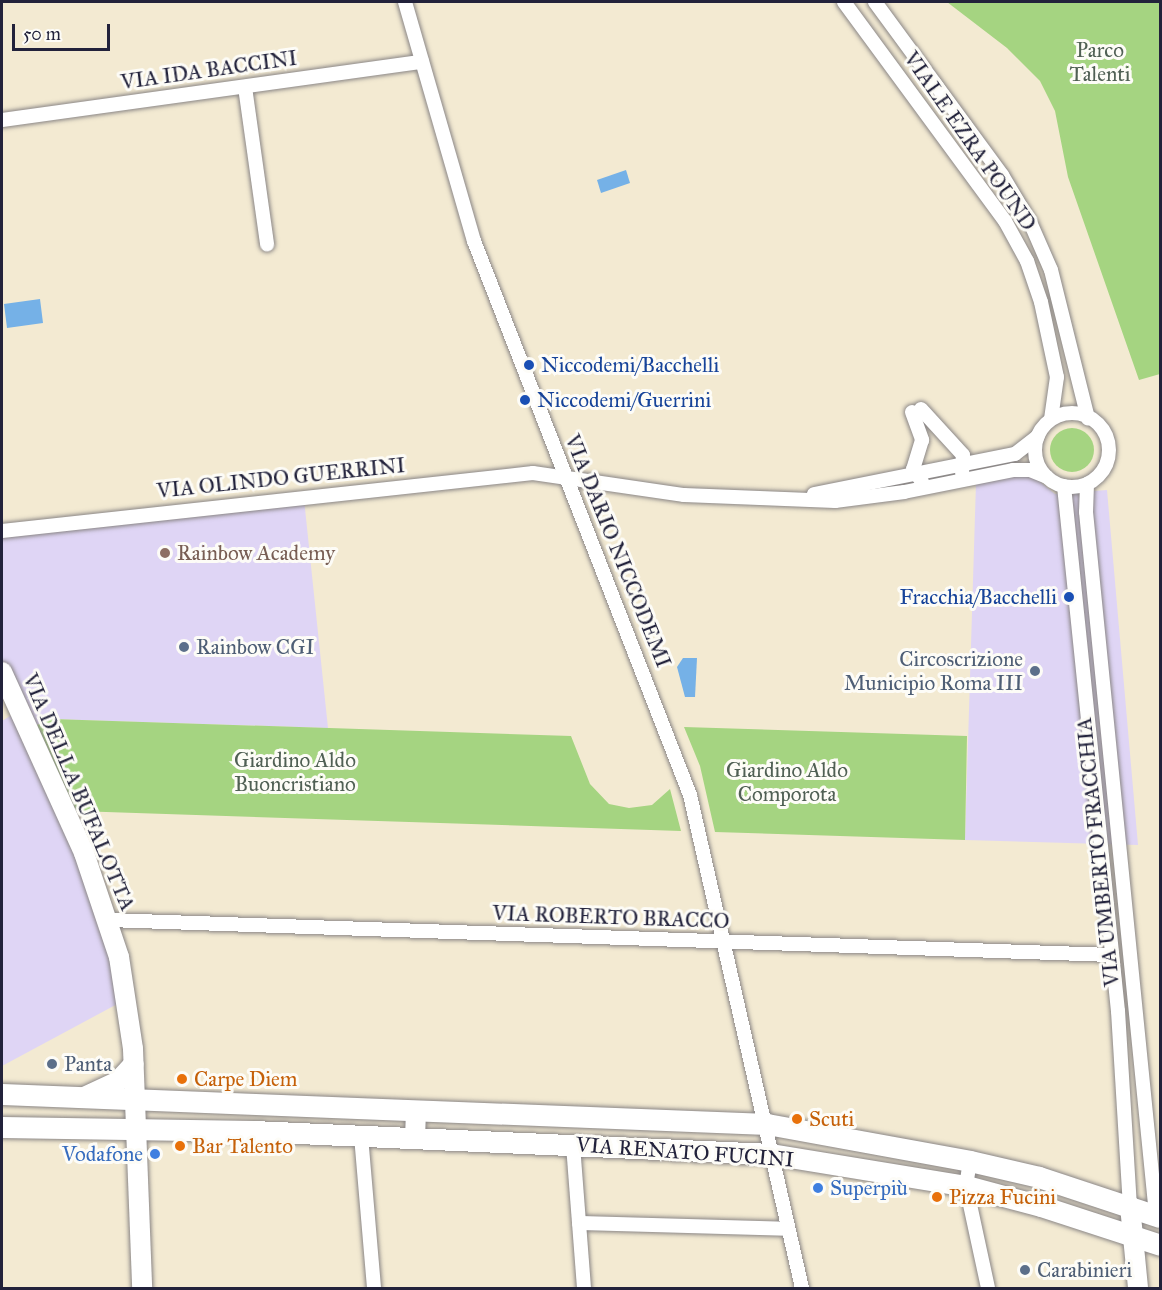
<!DOCTYPE html>
<html>
<head>
<meta charset="utf-8">
<style>
  body { margin:0 }
  #map { position:relative; width:1162px; height:1290px; overflow:hidden; background:#f3ead2; font-family:"IM FELL Great Primer",serif }
  div>[style] { position:absolute }
  .built>* { inset:0; background:#dfd5f5 }
  .green>* { inset:0; background:#a5d481 }
  .round { border-radius:50% }
  .water>* { inset:0; background:#75b1e7 }
  .roads { filter:drop-shadow(0 0 2px #8a8686) drop-shadow(0 0 2px #8a8686) }
  .street>* { height:14px; margin:-7px; padding:0 7px; transform-origin:7px; border-radius:7px; background:#fff }
  .street>.ring { margin:-7px; padding:0; box-sizing:content-box; background:none; border:14px solid #fff; border-radius:50% }
  .secondary>* { height:20px; margin:-10px; padding:0 10px; transform-origin:10px; border-radius:10px; background:#fff }
  .primary>* { height:21px; margin:-10.5px; padding:0 10.5px; transform-origin:10.5px; border-radius:10.5px; background:#fff }
  .dots>* { width:16px; height:16px; translate:-50% -50%; box-sizing:border-box; border:3px solid #fdfcf7; border-radius:50% }
  span { translate:-50% -50%; white-space:nowrap; text-align:center; line-height:1.15; -webkit-text-stroke:6px #fdfcf7; paint-order:stroke }
  .park-label { font-size:21px; color:#506054 }
  .street-label { font-size:21px; color:#22223b }
  .transit-label { font-size:21px; color:#164399 }
  .left { translate:0 -50%; text-align:left }
  .right { translate:-100% -50%; text-align:right }
  .education-label { font-size:21px; color:#785e54 }
  .service-label { font-size:21px; color:#4e5e75 }
  .food-label { font-size:21px; color:#c56008 }
  .shop-label { font-size:21px; color:#366cbe }
  .frame { position:absolute; inset:0; border:3px solid #22223b; pointer-events:none }
  .scale { position:absolute; left:12px; top:24px; width:98px; height:27px; box-sizing:border-box; border:3px solid #22223b; border-top:0; padding-left:8px; font-size:18px; line-height:21px; white-space:nowrap; color:#22223b; -webkit-text-stroke:4px #fdfcf7; paint-order:stroke }
</style>
</head>
<body>
<div id="map">
  <div class="built">
    <div style="clip-path:polygon(1022px 475px,1033px 476px,1055px 494px,1107px 490px,1138px 845px,965px 840px,976px 483px)"></div>
    <div style="clip-path:polygon(304px 499px,328px 728px,52px 719px,31px 727px,2px 665px,2px 535px)"></div>
    <div style="clip-path:polygon(15px 713px,92px 889px,121px 1002px,2px 1066px,2px 721px)"></div>
  </div>
  <div class="green">
    <div style="clip-path:polygon(947px 2px,1160px 2px,1160px 374px,1139px 380px,1068px 177px,1055px 111px,1040px 81px,1007px 48px)"></div>
    <div class="round" style="left:1050px;top:428px;width:44px;height:44px"></div>
    <div style="clip-path:polygon(52px 719px,571px 736px,590px 784px,609px 804px,629px 808px,652px 805px,670px 789px,681px 831px,76px 811px,37px 725px)"></div>
    <div style="clip-path:polygon(684px 727px,967px 736px,965px 840px,715px 832px,700px 766px)"></div>
  </div>
  <div class="water">
    <div style="clip-path:polygon(626px 170px,630px 183px,601px 193px,597px 180px)"></div>
    <div style="clip-path:polygon(40px 299px,43px 323px,7px 328px,4px 304px)"></div>
    <div style="clip-path:polygon(683px 658px,697px 658px,695px 697px,685px 697px,677px 667px)"></div>
  </div>
  <div class="roads">
    <div class="street">
      <div style="left:405px;top:2px;width:249px;rotate:73.9deg"></div>
      <div style="left:474px;top:241px;width:595px;rotate:68.7deg"></div>
      <div style="left:690px;top:795px;width:506px;rotate:77.2deg"></div>
      <div style="left:844px;top:2px;width:272px;rotate:53.7deg"></div>
      <div style="left:1005px;top:221px;width:46px;rotate:61.2deg"></div>
      <div style="left:1027px;top:261px;width:43px;rotate:71.1deg"></div>
      <div style="left:1041px;top:302px;width:77px;rotate:78deg"></div>
      <div style="left:1057px;top:377px;width:42px;rotate:98.1deg"></div>
      <div style="left:875px;top:2px;width:215px;rotate:53.7deg"></div>
      <div style="left:1002px;top:175px;width:55px;rotate:59.2deg"></div>
      <div style="left:1030px;top:222px;width:52px;rotate:66.4deg"></div>
      <div style="left:1051px;top:270px;width:153px;rotate:76deg"></div>
      <div style="left:245px;top:87px;width:159px;rotate:82deg"></div>
      <div style="left:2px;top:120px;width:424px;rotate:-7.9deg"></div>
      <div style="left:921px;top:409px;width:62px;rotate:47.6deg"></div>
      <div style="left:963px;top:455px;width:18px;rotate:93deg"></div>
      <div style="left:912px;top:412px;width:30px;rotate:70deg"></div>
      <div style="left:922px;top:440px;width:30px;rotate:107deg"></div>
      <div style="left:913px;top:469px;width:16px;rotate:55deg"></div>
      <div class="ring" style="left:1035px;top:413px;width:60px;height:60px"></div>
      <div style="left:1087px;top:484px;width:28px;rotate:92deg"></div>
      <div style="left:1086px;top:512px;width:706px;rotate:84.31deg"></div>
      <div style="left:1064px;top:486px;width:528px;rotate:84.13deg"></div>
      <div style="left:1118px;top:1011px;width:195px;rotate:86.5deg"></div>
      <div style="left:814px;top:494px;width:205px;rotate:-11.3deg"></div>
      <div style="left:1015px;top:454px;width:29px;rotate:-38deg"></div>
      <div style="left:2px;top:531px;width:534px;rotate:-6.23deg"></div>
      <div style="left:533px;top:473px;width:153px;rotate:8.3deg"></div>
      <div style="left:684px;top:495px;width:151px;rotate:2.3deg"></div>
      <div style="left:835px;top:501px;width:70px;rotate:-7.4deg"></div>
      <div style="left:904px;top:492px;width:111px;rotate:-11.4deg"></div>
      <div style="left:1013px;top:470px;width:17px"></div>
      <div style="left:1030px;top:470px;width:18px;rotate:22deg"></div>
      <div style="left:109px;top:920px;width:1004px;rotate:2deg"></div>
      <div style="left:361px;top:1136px;width:153px;rotate:85.1deg"></div>
      <div style="left:573px;top:1145px;width:143px;rotate:85.6deg"></div>
      <div style="left:970px;top:1161px;width:25px;rotate:99deg"></div>
      <div style="left:966px;top:1186px;width:104px;rotate:77.8deg"></div>
      <div style="left:579px;top:1223px;width:209px;rotate:1.6deg"></div>
    </div>
    <div class="secondary">
      <div style="left:2px;top:672px;width:199px;rotate:65.6deg"></div>
      <div style="left:84px;top:853px;width:110px;rotate:71.4deg"></div>
      <div style="left:119px;top:957px;width:93px;rotate:81.3deg"></div>
      <div style="left:133px;top:1049px;width:239px;rotate:87.8deg"></div>
      <div style="left:84px;top:1097px;width:38px;rotate:-25deg"></div>
      <div style="left:118px;top:1081px;width:23px;rotate:-47deg"></div>
      <div style="left:415px;top:1139px;width:27px;rotate:-88deg"></div>
      <div style="left:1130px;top:1206px;width:82px;rotate:84.4deg"></div>
    </div>
    <div class="primary">
      <div style="left:2px;top:1094px;width:766px;rotate:2.25deg"></div>
      <div style="left:767px;top:1124px;width:206px;rotate:10.3deg"></div>
      <div style="left:970px;top:1161px;width:71px;rotate:13.1deg"></div>
      <div style="left:1039px;top:1177px;width:127px;rotate:18.3deg"></div>
      <div style="left:2px;top:1127px;width:251px;rotate:0.9deg"></div>
      <div style="left:253px;top:1131px;width:519px;rotate:2.54deg"></div>
      <div style="left:771px;top:1154px;width:198px;rotate:9.3deg"></div>
      <div style="left:966px;top:1186px;width:78px;rotate:14.9deg"></div>
      <div style="left:1041px;top:1206px;width:125px;rotate:18.1deg"></div>
    </div>
  </div>
  <div class="dots">
    <div style="left:529px;top:365px;background:#1a4fb4"></div>
    <div style="left:525px;top:400px;background:#1a4fb4"></div>
    <div style="left:165px;top:553px;background:#8d6e63"></div>
    <div style="left:1069px;top:597px;background:#1a4fb4"></div>
    <div style="left:184px;top:647px;background:#5c6f8a"></div>
    <div style="left:1035px;top:671px;background:#5c6f8a"></div>
    <div style="left:52px;top:1064px;background:#5c6f8a"></div>
    <div style="left:182px;top:1079px;background:#e8710a"></div>
    <div style="left:797px;top:1119px;background:#e8710a"></div>
    <div style="left:180px;top:1146px;background:#e8710a"></div>
    <div style="left:155px;top:1154px;background:#3f7fe0"></div>
    <div style="left:818px;top:1188px;background:#3f7fe0"></div>
    <div style="left:937px;top:1197px;background:#e8710a"></div>
    <div style="left:1025px;top:1270px;background:#5c6f8a"></div>
  </div>
  <div class="park-label">
    <span style="left:1100px;top:62px">Parco<br>Talenti</span>
    <span style="left:295px;top:772px">Giardino Aldo<br>Buoncristiano</span>
    <span style="left:787px;top:782px">Giardino Aldo<br>Comporota</span>
  </div>
  <div class="street-label">
    <span style="left:209px;top:70px;rotate:-8deg">VIA IDA BACCINI</span>
    <span style="left:970px;top:141px;rotate:55deg">VIALE EZRA POUND</span>
    <span style="left:281px;top:478px;rotate:-6deg">VIA OLINDO GUERRINI</span>
    <span style="left:618px;top:551px;rotate:68deg">VIA DARIO NICCODEMI</span>
    <span style="left:79px;top:792px;rotate:67deg">VIA DELLA BUFALOTTA</span>
    <span style="left:1098px;top:852px;rotate:-96deg">VIA UMBERTO FRACCHIA</span>
    <span style="left:611px;top:917px;rotate:2deg">VIA ROBERTO BRACCO</span>
    <span style="left:685px;top:1152px;rotate:4deg">VIA RENATO FUCINI</span>
  </div>
  <div class="transit-label">
    <span class="left" style="left:541px;top:365px">Niccodemi/Bacchelli</span>
    <span class="left" style="left:537px;top:400px">Niccodemi/Guerrini</span>
    <span class="right" style="left:1057px;top:597px">Fracchia/Bacchelli</span>
  </div>
  <div class="education-label">
    <span class="left" style="left:177px;top:553px">Rainbow Academy</span>
  </div>
  <div class="service-label">
    <span class="left" style="left:196px;top:647px">Rainbow CGI</span>
    <span class="right" style="left:1023px;top:671px">Circoscrizione<br>Municipio Roma III</span>
    <span class="left" style="left:64px;top:1064px">Panta</span>
    <span class="left" style="left:1037px;top:1270px">Carabinieri</span>
  </div>
  <div class="food-label">
    <span class="left" style="left:194px;top:1079px">Carpe Diem</span>
    <span class="left" style="left:809px;top:1119px">Scuti</span>
    <span class="left" style="left:192px;top:1146px">Bar Talento</span>
    <span class="left" style="left:949px;top:1197px">Pizza Fucini</span>
  </div>
  <div class="shop-label">
    <span class="right" style="left:143px;top:1154px">Vodafone</span>
    <span class="left" style="left:830px;top:1188px">Superpiù</span>
  </div>
  <div class="frame"></div>
  <div class="scale">50 m</div>
</div>
</body>
</html>
